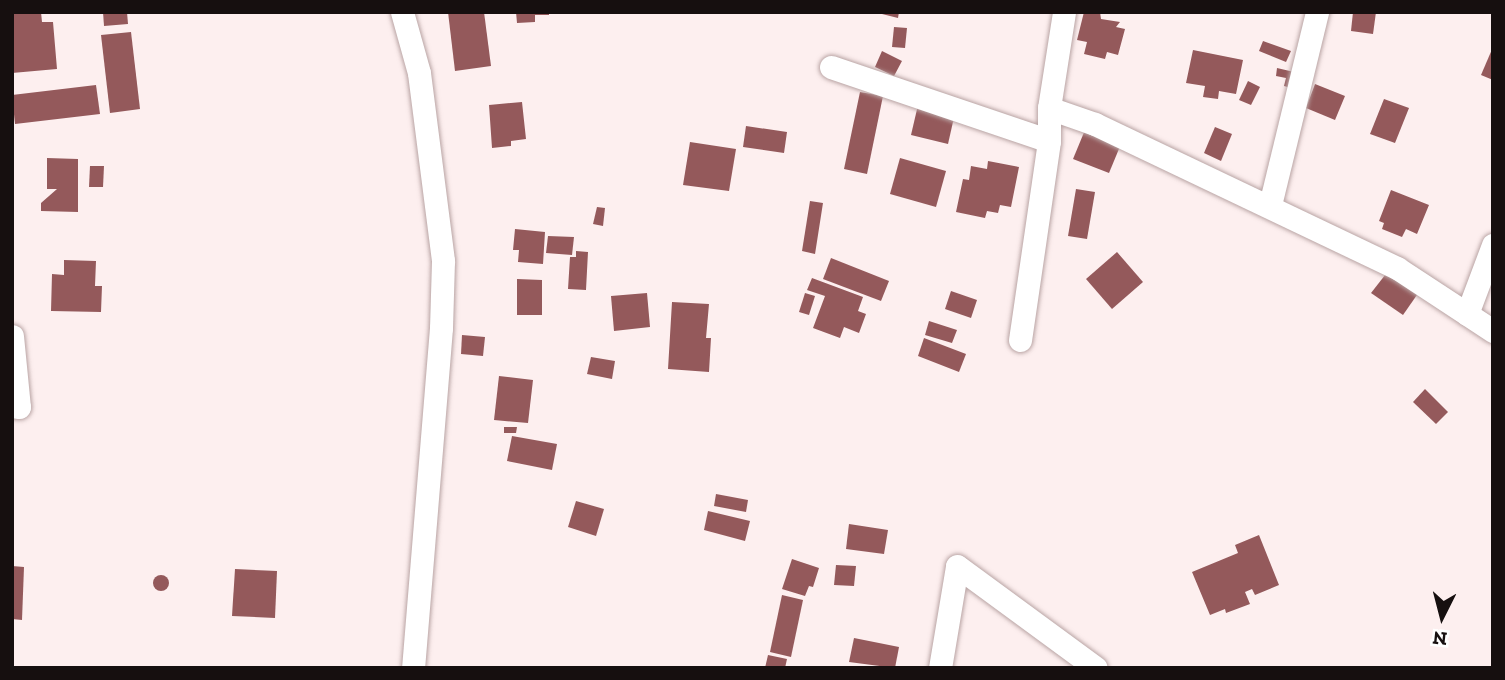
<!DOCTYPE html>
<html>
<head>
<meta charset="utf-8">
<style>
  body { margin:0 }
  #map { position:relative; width:1505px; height:680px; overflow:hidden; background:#fdefef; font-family:"Zilla Slab",serif }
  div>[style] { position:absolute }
  .building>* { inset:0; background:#94595b }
  .round { border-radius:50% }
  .roads { filter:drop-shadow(0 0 2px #b9a4a4) drop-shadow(0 0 2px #b9a4a4) }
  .minor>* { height:23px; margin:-11.5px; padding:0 11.5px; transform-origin:11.5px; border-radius:11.5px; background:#fff }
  span { translate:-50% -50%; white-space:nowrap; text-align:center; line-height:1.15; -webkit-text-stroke:5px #fff; paint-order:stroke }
  .frame { position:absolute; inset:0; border:14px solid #160f0f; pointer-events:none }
  .north { position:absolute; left:1407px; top:582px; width:70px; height:70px; -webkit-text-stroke:5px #fff; paint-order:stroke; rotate:186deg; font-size:19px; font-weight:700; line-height:28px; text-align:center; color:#160f0f }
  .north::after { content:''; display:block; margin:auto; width:24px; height:32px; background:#160f0f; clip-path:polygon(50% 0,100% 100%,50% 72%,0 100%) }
</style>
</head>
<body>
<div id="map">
  <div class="building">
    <div style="clip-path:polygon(12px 12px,41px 12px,42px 22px,53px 22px,57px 69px,12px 73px)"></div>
    <div style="clip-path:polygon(103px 12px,127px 12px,128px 24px,104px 26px)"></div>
    <div style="clip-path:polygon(448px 12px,484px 12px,491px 66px,455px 71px)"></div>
    <div style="clip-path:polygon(516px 12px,549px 12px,549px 15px,535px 15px,535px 22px,517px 23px)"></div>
    <div style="clip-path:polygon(874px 12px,899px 12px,898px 18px)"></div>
    <div style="clip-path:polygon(1084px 12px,1100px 12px,1101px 19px,1120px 22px,1116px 27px,1125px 29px,1118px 55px,1107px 52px,1105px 59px,1084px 54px,1087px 42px,1077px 40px)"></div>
    <div style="clip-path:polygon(1353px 12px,1376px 12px,1373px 34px,1351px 31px)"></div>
    <div style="clip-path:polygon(894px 27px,907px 28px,905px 48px,892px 47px)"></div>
    <div style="clip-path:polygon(131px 32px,140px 109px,110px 113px,101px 35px)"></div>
    <div style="clip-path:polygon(1263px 41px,1291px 51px,1286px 62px,1259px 51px)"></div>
    <div style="clip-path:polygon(1493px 47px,1493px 80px,1481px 75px)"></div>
    <div style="clip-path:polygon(1193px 50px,1243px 60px,1236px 94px,1219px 91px,1218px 99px,1203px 97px,1205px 86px,1186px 83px)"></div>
    <div style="clip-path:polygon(882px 51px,902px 61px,894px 76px,875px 67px)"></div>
    <div style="clip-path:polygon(1277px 68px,1294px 72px,1291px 88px,1284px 86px,1286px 78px,1276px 76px)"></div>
    <div style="clip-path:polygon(1248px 81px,1260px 87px,1251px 105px,1239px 100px)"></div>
    <div style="clip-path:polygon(1315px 84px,1345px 96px,1335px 120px,1306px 108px)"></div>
    <div style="clip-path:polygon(96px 85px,100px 114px,15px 124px,12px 95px)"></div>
    <div style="clip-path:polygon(860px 92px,883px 96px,867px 174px,844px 169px)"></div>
    <div style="clip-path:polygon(1384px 99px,1409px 108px,1395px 143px,1370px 134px)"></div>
    <div style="clip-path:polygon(522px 102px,526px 139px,511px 141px,511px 146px,492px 148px,489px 105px)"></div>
    <div style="clip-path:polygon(918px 105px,955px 113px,948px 144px,911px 135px)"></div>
    <div style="clip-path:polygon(746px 126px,787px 132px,784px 153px,743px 147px)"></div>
    <div style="clip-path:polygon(1215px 127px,1232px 134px,1221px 161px,1204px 153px)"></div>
    <div style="clip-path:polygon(1085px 130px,1121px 144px,1109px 173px,1073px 159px)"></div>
    <div style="clip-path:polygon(690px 142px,736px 149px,729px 191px,683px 185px)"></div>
    <div style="clip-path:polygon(47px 158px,78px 159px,78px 212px,41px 211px,41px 203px,57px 189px,47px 189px)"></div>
    <div style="clip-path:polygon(900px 158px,946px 171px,936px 207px,890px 194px)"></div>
    <div style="clip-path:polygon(988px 161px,1019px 167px,1011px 207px,1000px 205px,998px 213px,987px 211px,985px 218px,956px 212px,963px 179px,969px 180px,971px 166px,987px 169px)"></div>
    <div style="clip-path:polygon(90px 166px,104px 166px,103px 187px,89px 187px)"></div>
    <div style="clip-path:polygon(1076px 189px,1095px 192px,1087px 239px,1068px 236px)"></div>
    <div style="clip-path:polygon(1391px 190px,1429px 205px,1417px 234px,1406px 229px,1402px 237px,1382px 229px,1384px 223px,1379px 221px)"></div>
    <div style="clip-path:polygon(810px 201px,823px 203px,815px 254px,802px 251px)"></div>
    <div style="clip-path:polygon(597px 207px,605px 208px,603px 226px,593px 224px)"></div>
    <div style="clip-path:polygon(515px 229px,545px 232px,543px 264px,518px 262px,519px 250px,513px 250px)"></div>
    <div style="clip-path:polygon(548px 236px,574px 237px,572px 255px,546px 253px)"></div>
    <div style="clip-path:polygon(576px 251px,588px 252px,586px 290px,568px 289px,570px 257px,576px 257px)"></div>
    <div style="clip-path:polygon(1117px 252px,1143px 282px,1112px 309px,1086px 279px)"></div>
    <div style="clip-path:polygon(831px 258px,889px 281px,881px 301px,823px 279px)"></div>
    <div style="clip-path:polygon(64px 260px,96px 261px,95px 286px,102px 286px,101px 312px,51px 311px,52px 274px,64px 275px)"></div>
    <div style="clip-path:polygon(1389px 270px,1419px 292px,1403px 315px,1371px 293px)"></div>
    <div style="clip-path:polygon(812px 278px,863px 297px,858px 311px,866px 314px,859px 333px,844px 327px,840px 338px,813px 328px,825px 296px,807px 290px)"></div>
    <div style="clip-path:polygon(517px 279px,542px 280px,542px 315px,517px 315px)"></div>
    <div style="clip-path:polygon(951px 291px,977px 300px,971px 318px,945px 309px)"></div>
    <div style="clip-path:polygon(647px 293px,650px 327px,614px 331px,611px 296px)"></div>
    <div style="clip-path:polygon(805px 293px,815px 296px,809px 315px,799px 312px)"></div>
    <div style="clip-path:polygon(672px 302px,709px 304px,706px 338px,711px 338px,709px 372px,668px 369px)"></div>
    <div style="clip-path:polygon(929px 321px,957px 330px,952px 343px,925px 335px)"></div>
    <div style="clip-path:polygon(462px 335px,485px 337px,483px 356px,461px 354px)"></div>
    <div style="clip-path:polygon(924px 338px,966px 354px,959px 372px,918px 356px)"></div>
    <div style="clip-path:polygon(591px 357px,615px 361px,612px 379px,587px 374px)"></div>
    <div style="clip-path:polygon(499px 376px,533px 380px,528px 423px,494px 420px)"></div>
    <div style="clip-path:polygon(1425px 389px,1448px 412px,1436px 424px,1413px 402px)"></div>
    <div style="clip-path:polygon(504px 427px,517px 427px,516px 433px,504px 433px)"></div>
    <div style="clip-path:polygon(512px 436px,557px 444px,552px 470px,507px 461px)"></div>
    <div style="clip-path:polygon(716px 494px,748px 500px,746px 512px,714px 506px)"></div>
    <div style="clip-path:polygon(576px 501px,604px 509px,596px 536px,568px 527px)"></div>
    <div style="clip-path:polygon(708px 511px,750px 521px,745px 541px,704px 530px)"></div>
    <div style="clip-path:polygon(849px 524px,888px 530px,884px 554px,846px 549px)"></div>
    <div style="clip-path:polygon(1259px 535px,1279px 585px,1255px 595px,1252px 589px,1245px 592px,1250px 604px,1226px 613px,1225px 609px,1210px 615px,1192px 572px,1238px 553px,1235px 545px)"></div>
    <div style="clip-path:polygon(792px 559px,819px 568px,813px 587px,809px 586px,805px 596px,782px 589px)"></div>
    <div style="clip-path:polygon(836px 565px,856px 566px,854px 586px,834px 585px)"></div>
    <div style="clip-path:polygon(12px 566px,24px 567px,22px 620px,12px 619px)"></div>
    <div style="clip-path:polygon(235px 569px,277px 571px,275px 618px,232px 616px)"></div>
    <div class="round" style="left:153px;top:575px;width:16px;height:16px"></div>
    <div style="clip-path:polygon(782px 595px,803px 600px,791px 657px,770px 652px)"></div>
    <div style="clip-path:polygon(854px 638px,899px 647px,895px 668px,849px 662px)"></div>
    <div style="clip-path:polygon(768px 655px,787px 659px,785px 668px,765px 668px)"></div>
  </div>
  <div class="roads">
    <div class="minor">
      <div style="left:402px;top:12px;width:63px;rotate:74.4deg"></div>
      <div style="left:419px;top:73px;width:190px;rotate:82.7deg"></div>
      <div style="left:443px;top:261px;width:67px;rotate:91.7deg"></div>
      <div style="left:441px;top:328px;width:341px;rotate:94.7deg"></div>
      <div style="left:831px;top:67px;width:230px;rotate:18.7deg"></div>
      <div style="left:1049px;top:108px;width:49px;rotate:19.2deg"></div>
      <div style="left:1095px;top:124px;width:335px;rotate:25.5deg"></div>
      <div style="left:1397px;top:268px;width:115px;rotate:33.3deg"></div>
      <div style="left:1270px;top:205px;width:199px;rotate:-76.3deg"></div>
      <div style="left:1467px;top:314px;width:74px;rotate:-69.4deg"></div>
      <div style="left:12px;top:336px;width:71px;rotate:84.4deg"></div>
      <div style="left:19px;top:407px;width:7px;rotate:-172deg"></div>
      <div style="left:1020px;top:340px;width:201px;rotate:-81.7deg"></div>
      <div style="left:1049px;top:141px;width:33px;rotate:-90deg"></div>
      <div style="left:1049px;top:108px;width:97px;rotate:-81.1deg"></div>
      <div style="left:940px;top:668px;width:103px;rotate:-80.5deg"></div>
      <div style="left:957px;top:566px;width:172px;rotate:36.3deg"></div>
    </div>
  </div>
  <div class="frame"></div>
  <div class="north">N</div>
</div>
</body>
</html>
